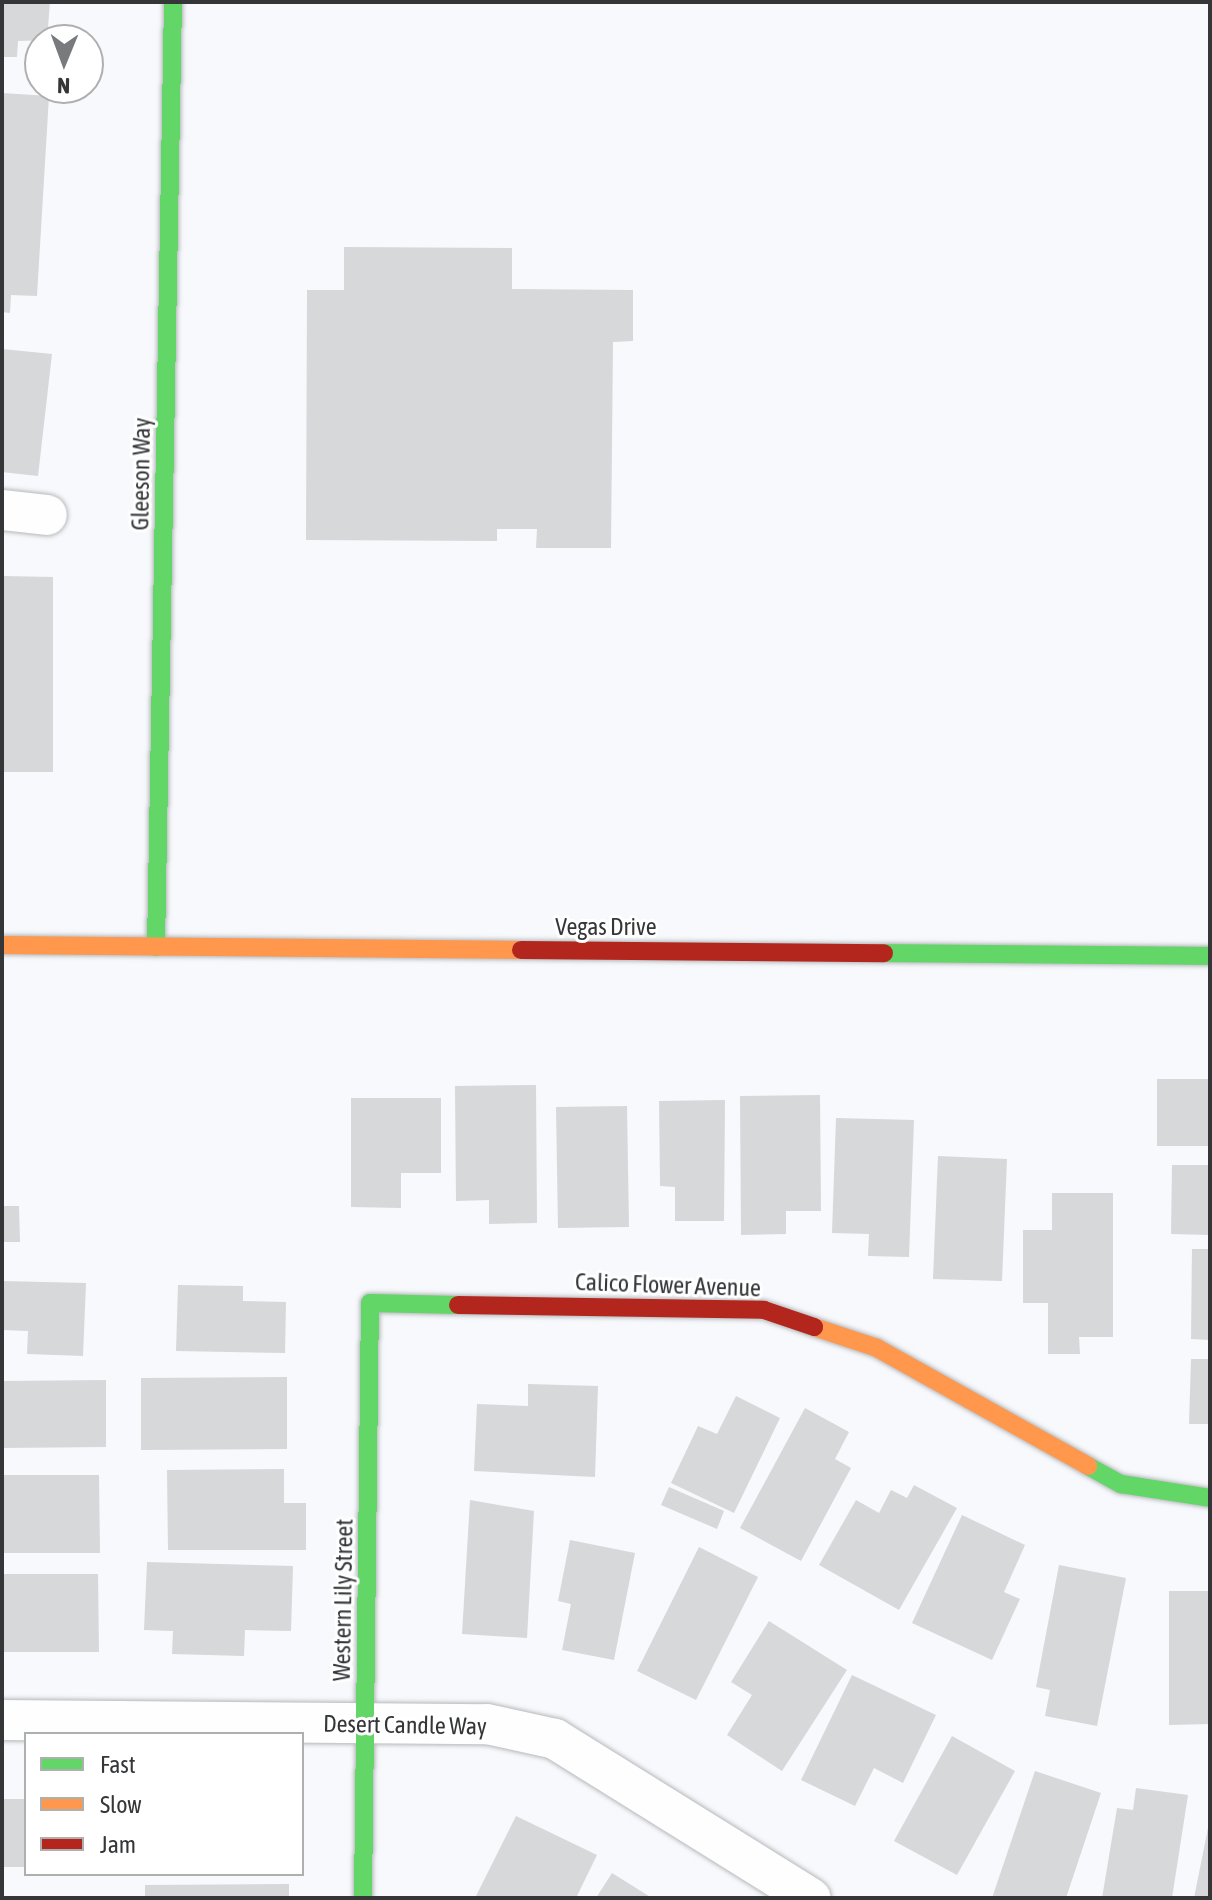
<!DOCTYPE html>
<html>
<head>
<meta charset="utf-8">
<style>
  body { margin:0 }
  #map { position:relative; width:1212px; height:1900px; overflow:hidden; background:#f7f9fc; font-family:"Asap Condensed",sans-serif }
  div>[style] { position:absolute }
  .building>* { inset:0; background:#d6d8da }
  .roads { filter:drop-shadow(0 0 2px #b7b9bb) drop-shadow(0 0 2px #b7b9bb) }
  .street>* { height:40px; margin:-20px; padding:0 20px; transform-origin:20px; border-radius:20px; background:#fefeff }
  .fast>* { height:18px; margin:-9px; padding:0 9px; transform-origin:9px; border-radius:9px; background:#63d668 }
  .slow>* { height:18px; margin:-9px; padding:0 9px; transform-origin:9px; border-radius:9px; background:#ff974d }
  .jam>* { height:18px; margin:-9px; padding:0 9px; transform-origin:9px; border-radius:9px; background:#b3261e }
  span { translate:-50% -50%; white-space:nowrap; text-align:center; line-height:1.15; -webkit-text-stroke:6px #fff; paint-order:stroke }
  .street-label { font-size:24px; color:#343638 }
  .frame { position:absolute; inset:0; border:4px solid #343638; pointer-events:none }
  .legend { position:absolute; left:24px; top:1732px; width:280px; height:144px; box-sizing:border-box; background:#fff; border:2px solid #aeafaf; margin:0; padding:10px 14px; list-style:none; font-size:24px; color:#343638 }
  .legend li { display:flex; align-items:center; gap:16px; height:40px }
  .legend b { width:40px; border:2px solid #aeafaf }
  .north { position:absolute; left:24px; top:24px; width:80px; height:80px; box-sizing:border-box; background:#fff; border:2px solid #aeafaf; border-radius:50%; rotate:181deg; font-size:22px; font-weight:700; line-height:32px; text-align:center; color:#343638 }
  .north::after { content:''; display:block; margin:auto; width:28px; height:36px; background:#787a7d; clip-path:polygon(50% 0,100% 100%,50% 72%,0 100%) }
</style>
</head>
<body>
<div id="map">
  <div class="building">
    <div style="clip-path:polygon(2px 2px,50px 2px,47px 40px,18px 41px,17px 57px,2px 57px)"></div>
    <div style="clip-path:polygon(2px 93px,49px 96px,37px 296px,11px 295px,10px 313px,2px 312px)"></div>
    <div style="clip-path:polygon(344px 247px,512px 248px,512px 289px,633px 290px,633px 341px,613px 342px,611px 548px,536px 548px,537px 529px,497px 529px,497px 541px,306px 540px,307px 290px,344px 290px)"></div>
    <div style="clip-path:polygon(2px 349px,52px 354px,38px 476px,2px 472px)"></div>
    <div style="clip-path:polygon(2px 576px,53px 577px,53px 772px,2px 772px)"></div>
    <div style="clip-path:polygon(1157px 1079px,1210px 1079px,1210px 1146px,1157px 1146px)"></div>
    <div style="clip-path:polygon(536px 1085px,537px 1223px,489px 1224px,489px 1200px,456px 1201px,455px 1086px)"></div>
    <div style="clip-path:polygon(820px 1095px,821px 1211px,786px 1211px,786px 1234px,741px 1235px,740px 1096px)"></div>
    <div style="clip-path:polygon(351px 1098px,441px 1098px,441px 1173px,401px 1173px,401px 1208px,351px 1207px)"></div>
    <div style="clip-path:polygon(725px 1100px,724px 1221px,675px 1221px,675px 1187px,660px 1186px,659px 1101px)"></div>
    <div style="clip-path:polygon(627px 1106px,629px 1227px,558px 1228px,556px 1107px)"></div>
    <div style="clip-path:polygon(836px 1118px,914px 1120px,909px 1257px,868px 1256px,869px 1234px,832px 1233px)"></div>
    <div style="clip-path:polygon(938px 1156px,1007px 1159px,1002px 1281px,933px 1279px)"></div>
    <div style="clip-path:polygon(1172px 1165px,1210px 1165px,1210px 1235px,1171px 1234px)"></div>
    <div style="clip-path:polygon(1052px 1193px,1113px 1193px,1113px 1337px,1079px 1337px,1080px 1354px,1048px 1354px,1048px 1303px,1023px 1303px,1023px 1230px,1052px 1230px)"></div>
    <div style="clip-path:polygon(2px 1206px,19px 1206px,20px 1242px,2px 1242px)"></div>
    <div style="clip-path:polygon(1192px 1249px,1210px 1249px,1210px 1340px,1191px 1339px)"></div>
    <div style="clip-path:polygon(2px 1281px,86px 1283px,83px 1356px,27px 1354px,28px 1331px,2px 1330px)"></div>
    <div style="clip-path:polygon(178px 1285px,243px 1286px,243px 1301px,286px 1302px,285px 1353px,176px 1351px)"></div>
    <div style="clip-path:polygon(1191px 1359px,1210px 1359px,1210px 1424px,1189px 1424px)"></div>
    <div style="clip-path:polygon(287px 1377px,287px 1449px,141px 1450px,141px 1378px)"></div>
    <div style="clip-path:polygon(106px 1380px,106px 1447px,2px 1448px,2px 1381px)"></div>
    <div style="clip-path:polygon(528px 1384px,598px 1386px,595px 1477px,474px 1471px,477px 1404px,528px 1406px)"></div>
    <div style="clip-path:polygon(736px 1396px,780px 1418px,734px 1513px,671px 1483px,698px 1426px,717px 1434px)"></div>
    <div style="clip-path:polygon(805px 1408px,849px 1432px,835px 1459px,851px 1468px,801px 1561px,740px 1528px)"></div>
    <div style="clip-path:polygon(284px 1469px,284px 1503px,306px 1503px,306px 1550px,168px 1550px,167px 1470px)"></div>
    <div style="clip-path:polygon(2px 1475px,99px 1475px,100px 1553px,2px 1553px)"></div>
    <div style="clip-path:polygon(914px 1485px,957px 1508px,899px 1610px,819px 1565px,856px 1500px,879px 1513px,891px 1490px,907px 1498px)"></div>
    <div style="clip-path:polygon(669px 1487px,724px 1511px,717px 1529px,661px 1505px)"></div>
    <div style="clip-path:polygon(470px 1500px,534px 1511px,527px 1638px,462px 1634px)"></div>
    <div style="clip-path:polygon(962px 1515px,1025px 1545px,1004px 1592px,1020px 1599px,992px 1660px,912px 1623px)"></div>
    <div style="clip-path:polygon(570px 1540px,635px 1553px,614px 1660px,562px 1650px,571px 1604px,558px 1601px)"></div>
    <div style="clip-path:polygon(699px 1547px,758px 1577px,696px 1700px,637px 1671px)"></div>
    <div style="clip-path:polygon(147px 1562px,293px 1566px,291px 1631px,245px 1630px,244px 1656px,172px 1654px,173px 1631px,144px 1630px)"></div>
    <div style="clip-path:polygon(1059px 1565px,1126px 1578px,1097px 1726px,1045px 1716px,1050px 1690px,1036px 1687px)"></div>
    <div style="clip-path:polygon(2px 1574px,98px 1574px,99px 1652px,2px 1652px)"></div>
    <div style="clip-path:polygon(1169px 1591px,1210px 1591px,1210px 1724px,1169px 1725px)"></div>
    <div style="clip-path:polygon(769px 1621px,847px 1670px,782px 1771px,727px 1735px,752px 1695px,731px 1682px)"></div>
    <div style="clip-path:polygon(852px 1675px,936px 1715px,903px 1783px,874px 1768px,855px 1806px,801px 1780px)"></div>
    <div style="clip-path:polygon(952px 1736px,1015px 1771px,957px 1875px,894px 1841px)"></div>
    <div style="clip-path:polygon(1035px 1771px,1101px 1793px,1066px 1898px,992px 1898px)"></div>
    <div style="clip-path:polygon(1136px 1788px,1188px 1795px,1172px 1898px,1102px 1898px,1117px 1808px,1133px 1810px)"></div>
    <div style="clip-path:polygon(2px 1799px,26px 1799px,26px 1867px,2px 1867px)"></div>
    <div style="clip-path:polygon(516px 1816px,597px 1855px,576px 1898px,475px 1898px)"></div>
    <div style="clip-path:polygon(1209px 1823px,1210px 1898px,1194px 1898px)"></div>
    <div style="clip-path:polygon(612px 1873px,652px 1898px,596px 1898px)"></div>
    <div style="clip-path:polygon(289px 1884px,289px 1898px,145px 1898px,145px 1885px)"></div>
  </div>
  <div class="roads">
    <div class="street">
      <div style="left:2px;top:510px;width:45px;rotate:6.3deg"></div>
      <div style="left:2px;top:1720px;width:485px;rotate:0.5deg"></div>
      <div style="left:487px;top:1724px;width:70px;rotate:12.4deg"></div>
      <div style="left:555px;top:1739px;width:301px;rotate:31.9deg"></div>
    </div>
    <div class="fast">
      <div style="left:156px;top:947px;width:945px;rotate:-88.97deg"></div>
      <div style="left:884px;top:953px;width:326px;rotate:0.5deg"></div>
      <div style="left:1088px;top:1466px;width:38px;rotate:29deg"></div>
      <div style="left:1121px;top:1484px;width:90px;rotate:8.9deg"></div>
      <div style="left:363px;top:1898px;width:595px;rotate:-89.33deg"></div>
      <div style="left:370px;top:1303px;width:88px;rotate:1.3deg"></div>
    </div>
    <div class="slow">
      <div style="left:2px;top:945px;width:519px;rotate:0.55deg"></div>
      <div style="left:814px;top:1327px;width:66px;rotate:18.4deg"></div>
      <div style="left:877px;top:1348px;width:242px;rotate:29.2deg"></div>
    </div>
    <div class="jam">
      <div style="left:521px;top:950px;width:363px;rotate:0.5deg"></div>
      <div style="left:458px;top:1305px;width:306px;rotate:0.9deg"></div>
      <div style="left:764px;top:1310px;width:53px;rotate:18.8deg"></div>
    </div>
  </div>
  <div class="street-label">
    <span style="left:141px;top:474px;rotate:-89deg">Gleeson Way</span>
    <span style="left:606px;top:927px">Vegas Drive</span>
    <span style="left:668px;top:1285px;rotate:2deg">Calico Flower Avenue</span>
    <span style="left:343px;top:1600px;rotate:-89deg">Western Lily Street</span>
    <span style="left:405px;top:1725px;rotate:1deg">Desert Candle Way</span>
  </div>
  <div class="frame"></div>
  <ul class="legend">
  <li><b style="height:10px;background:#63d668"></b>Fast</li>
  <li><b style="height:10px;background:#ff974d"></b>Slow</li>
  <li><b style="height:10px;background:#b3261e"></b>Jam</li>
  </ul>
  <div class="north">N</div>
</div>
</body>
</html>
